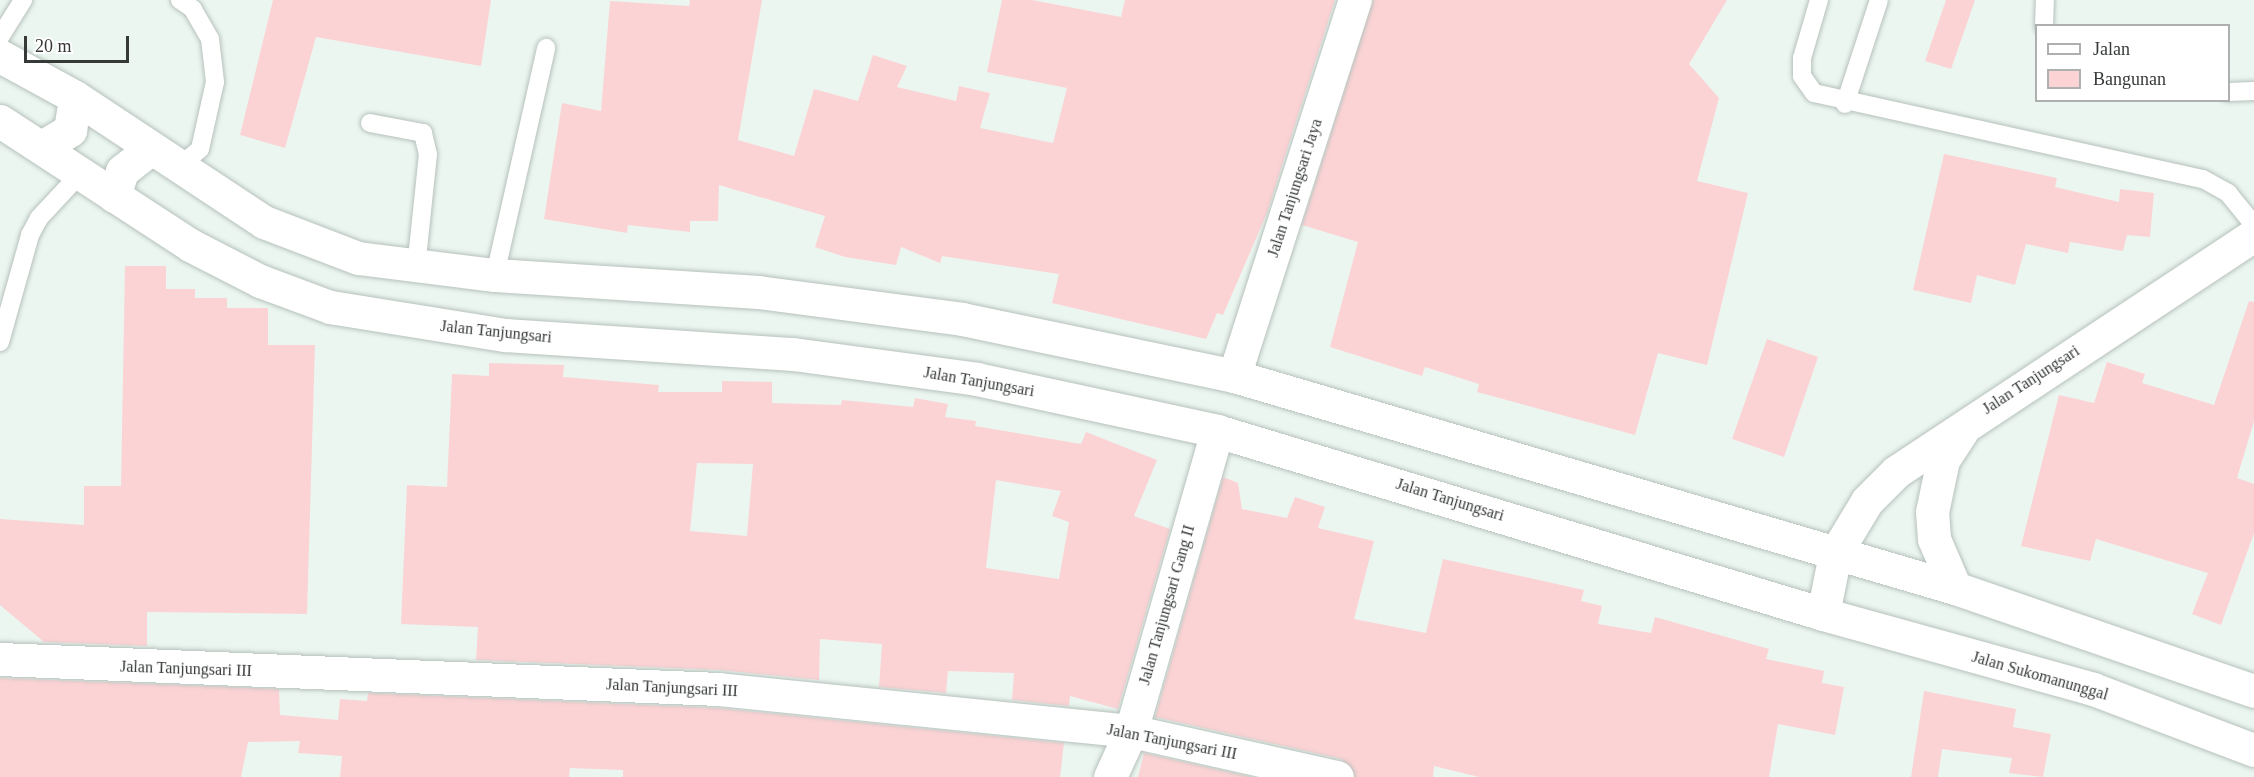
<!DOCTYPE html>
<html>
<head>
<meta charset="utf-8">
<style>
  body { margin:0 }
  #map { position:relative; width:2254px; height:777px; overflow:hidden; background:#ebf6f0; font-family:"Times New Roman",serif }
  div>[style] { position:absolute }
  .building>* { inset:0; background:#fcd3d5 }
  .roads { filter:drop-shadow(0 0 2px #b7c1bc) drop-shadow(0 0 2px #b7c1bc) }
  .lane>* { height:18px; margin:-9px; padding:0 9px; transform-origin:9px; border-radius:9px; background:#fff }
  .street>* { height:33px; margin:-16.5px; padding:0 16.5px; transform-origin:16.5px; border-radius:16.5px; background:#fff }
  .secondary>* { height:33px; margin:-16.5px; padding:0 16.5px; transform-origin:16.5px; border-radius:16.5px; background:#fff }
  span { translate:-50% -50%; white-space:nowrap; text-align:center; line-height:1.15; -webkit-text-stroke:6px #fff; paint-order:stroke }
  .street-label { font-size:16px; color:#353937 }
  .legend { position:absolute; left:2035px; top:24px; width:195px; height:78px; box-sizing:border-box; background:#fff; border:2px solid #aeb0af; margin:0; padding:8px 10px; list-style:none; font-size:18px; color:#353937 }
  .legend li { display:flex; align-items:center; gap:12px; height:30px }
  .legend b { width:30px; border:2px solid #aeb0af }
  .scale { position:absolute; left:24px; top:36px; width:105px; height:27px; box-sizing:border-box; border:3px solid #353937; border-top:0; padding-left:8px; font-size:18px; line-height:21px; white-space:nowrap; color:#353937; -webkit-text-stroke:4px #fff; paint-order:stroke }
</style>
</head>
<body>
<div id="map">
  <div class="building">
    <div style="clip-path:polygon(273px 0,491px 0,481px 66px,316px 37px,285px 148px,240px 135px)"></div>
    <div style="clip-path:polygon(690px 0,762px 0,738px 140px,794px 156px,814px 89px,858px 101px,873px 55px,907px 66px,897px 87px,956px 101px,959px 86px,990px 93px,980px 128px,1053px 143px,1067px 88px,987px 72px,1002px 0,1032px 0,1121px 17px,1125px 0,1335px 0,1267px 213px,1223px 315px,1217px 313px,1206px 339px,1052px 303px,1059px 274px,942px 256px,940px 263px,901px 247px,896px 265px,845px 257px,815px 247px,825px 216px,719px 185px,718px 221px,690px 221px,690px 232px,628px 225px,627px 233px,544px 219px,562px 103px,601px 111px,610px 1px,689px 6px)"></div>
    <div style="clip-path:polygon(1373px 0,1727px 0,1689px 64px,1719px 98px,1697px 181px,1748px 193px,1707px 365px,1658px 353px,1635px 435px,1477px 392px,1479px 384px,1425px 367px,1422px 376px,1330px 347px,1358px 242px,1302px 225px)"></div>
    <div style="clip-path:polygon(1946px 0,1975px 0,1951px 69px,1925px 61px)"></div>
    <div style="clip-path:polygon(1944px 154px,2057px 178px,2055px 187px,2119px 202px,2120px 189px,2154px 193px,2150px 237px,2127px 235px,2123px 251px,2070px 242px,2068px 253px,2026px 244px,2015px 285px,1977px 275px,1971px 303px,1913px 290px)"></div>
    <div style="clip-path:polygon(125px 266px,166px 266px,166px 289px,195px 289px,195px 298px,227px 298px,227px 308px,268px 308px,268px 345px,315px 345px,307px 614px,147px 612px,147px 646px,44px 642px,0 605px,0 519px,84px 525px,84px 486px,121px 486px)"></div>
    <div style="clip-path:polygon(2249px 301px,2254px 302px,2254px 421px,2237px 478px,2254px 484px,2254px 533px,2221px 625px,2192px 614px,2208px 573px,2096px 539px,2090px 561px,2021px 546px,2059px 395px,2094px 403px,2107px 362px,2145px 374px,2142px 383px,2214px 405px)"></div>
    <div style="clip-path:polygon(1767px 339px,1818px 357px,1784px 457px,1732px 439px)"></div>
    <div style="clip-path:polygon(evenodd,489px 363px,564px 365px,563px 377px,659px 385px,658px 392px,722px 392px,722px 381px,772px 382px,772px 403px,841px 405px,842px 400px,913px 407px,915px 398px,948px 404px,945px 417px,976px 421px,975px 426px,1081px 444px,1086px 432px,1157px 460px,1134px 516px,1170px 529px,1118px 709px,1070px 696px,1069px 706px,1012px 700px,1014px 673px,948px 671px,946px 693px,879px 687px,882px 644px,820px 639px,819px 680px,719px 670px,476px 660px,478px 627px,401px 624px,407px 485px,447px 487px,452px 374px,489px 376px,489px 363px,697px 463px,753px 464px,747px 536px,690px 531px,697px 463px,489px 363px,996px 480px,1061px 491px,1052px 516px,1069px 522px,1059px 579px,986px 568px,996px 480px)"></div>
    <div style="clip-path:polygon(1223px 477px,1238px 483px,1242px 509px,1287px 518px,1295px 497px,1325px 507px,1318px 528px,1374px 541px,1354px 619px,1426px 633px,1443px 559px,1584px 590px,1581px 601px,1602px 606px,1598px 624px,1651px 633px,1655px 617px,1769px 649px,1766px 659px,1824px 671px,1822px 683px,1844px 687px,1835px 735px,1778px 724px,1769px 777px,1479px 777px,1434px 766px,1433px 777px,1355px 777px,1341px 759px,1155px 717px)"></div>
    <div style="clip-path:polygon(0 678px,279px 689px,280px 715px,338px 720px,340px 699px,367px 701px,368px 693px,717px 708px,1064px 743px,1060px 777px,623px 777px,623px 770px,570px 768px,569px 777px,340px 777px,342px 756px,298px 753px,300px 741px,248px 742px,241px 777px,0 777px)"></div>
    <div style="clip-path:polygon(1924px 691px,2016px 709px,2013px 727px,2051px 734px,2043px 777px,2009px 773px,2012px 758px,1942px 749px,1938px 777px,1911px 777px)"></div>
    <div style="clip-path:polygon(1144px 753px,1251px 777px,1138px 777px)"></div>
  </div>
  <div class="roads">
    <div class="lane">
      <div style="left:1819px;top:0;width:60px;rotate:106.3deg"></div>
      <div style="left:1802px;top:58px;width:18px;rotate:90deg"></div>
      <div style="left:1802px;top:76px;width:21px;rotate:55deg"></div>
      <div style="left:1814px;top:93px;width:398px;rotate:12.5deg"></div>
      <div style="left:2203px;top:179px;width:29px;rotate:29deg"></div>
      <div style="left:2228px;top:193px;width:41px;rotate:50.9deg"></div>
      <div style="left:2044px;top:26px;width:26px;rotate:-88deg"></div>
      <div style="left:0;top:37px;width:44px;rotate:-58.1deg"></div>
      <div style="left:2228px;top:92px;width:26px;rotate:-2deg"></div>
      <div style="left:1845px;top:104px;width:109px;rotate:-71.9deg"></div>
      <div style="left:370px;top:123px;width:54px;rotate:10.7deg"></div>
      <div style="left:423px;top:133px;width:22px;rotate:77deg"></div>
      <div style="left:428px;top:154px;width:115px;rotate:96deg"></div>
      <div style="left:178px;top:167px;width:28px;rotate:-39deg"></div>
      <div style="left:200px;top:149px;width:69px;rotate:-77.4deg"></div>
      <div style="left:215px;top:82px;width:43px;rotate:-96.6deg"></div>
      <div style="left:210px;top:39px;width:34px;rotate:-120deg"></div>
      <div style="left:193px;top:9px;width:16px;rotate:-145deg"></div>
      <div style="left:495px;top:275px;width:233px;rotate:-77.3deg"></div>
      <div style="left:0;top:342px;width:111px;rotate:-74.3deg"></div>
      <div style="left:30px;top:235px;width:19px;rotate:-62deg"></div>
      <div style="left:39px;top:218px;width:60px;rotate:-47deg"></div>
    </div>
    <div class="street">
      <div style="left:1234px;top:376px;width:395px;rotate:-72.2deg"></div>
      <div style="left:0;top:659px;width:719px;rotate:2.39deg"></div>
      <div style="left:718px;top:689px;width:415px;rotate:5.8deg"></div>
      <div style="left:1131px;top:731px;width:211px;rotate:12.6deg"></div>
      <div style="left:1110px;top:777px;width:51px;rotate:-65.5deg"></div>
      <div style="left:1131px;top:731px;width:312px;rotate:-74deg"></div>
    </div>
    <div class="secondary">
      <div style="left:0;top:56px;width:85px;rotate:28.7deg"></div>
      <div style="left:75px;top:97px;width:227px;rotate:33.5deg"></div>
      <div style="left:264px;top:222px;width:101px;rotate:21deg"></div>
      <div style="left:358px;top:258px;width:138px;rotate:7.1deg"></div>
      <div style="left:495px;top:275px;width:264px;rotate:3.7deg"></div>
      <div style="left:758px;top:292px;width:206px;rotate:7.5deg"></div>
      <div style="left:962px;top:319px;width:278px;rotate:11.8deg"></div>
      <div style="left:1234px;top:376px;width:752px;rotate:16.39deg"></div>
      <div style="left:1955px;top:588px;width:316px;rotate:19deg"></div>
      <div style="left:0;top:121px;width:227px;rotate:33.1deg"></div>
      <div style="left:190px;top:245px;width:79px;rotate:27.2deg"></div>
      <div style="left:260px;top:281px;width:75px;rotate:20.4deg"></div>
      <div style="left:330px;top:307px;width:177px;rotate:9.1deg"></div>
      <div style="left:505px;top:335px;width:289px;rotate:3.8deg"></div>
      <div style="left:793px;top:354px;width:186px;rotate:7.7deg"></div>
      <div style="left:977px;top:379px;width:246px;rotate:12.2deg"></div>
      <div style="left:1217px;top:431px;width:633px;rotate:16.8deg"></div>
      <div style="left:1823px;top:614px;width:280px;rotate:15.5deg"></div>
      <div style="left:2093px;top:689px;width:172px;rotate:20.8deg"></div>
      <div style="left:42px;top:147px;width:33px;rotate:-31deg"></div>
      <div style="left:70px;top:130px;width:33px;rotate:-81deg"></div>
      <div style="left:114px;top:196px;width:26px;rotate:-72deg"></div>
      <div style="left:122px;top:171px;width:36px;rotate:-38deg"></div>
      <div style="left:1955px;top:588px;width:53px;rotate:-113.2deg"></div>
      <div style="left:1934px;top:539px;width:27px;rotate:-94deg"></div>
      <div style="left:1932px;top:512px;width:53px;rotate:-78.1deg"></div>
      <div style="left:1943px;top:460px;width:35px;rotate:-57deg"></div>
      <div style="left:1823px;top:614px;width:61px;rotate:-78.7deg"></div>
      <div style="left:1835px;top:554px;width:62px;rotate:-58.9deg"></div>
      <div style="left:1867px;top:501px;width:41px;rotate:-45deg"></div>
      <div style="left:1896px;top:472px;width:429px;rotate:-33.5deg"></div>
    </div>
  </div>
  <div class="street-label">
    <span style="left:1295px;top:188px;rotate:-72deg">Jalan Tanjungsari Jaya</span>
    <span style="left:496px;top:332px;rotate:6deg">Jalan Tanjungsari</span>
    <span style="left:2031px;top:380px;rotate:-33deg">Jalan Tanjungsari</span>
    <span style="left:979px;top:382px;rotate:10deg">Jalan Tanjungsari</span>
    <span style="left:1450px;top:500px;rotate:17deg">Jalan Tanjungsari</span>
    <span style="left:1167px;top:605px;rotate:-74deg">Jalan Tanjungsari Gang II</span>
    <span style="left:186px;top:669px;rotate:2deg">Jalan Tanjungsari III</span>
    <span style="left:2040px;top:676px;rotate:16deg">Jalan Sukomanunggal</span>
    <span style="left:672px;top:688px;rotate:3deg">Jalan Tanjungsari III</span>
    <span style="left:1172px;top:742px;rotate:11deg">Jalan Tanjungsari III</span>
  </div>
  <ul class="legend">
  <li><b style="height:8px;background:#fff"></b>Jalan</li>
  <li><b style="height:16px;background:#fcd3d5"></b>Bangunan</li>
  </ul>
  <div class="scale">20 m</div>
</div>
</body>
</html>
